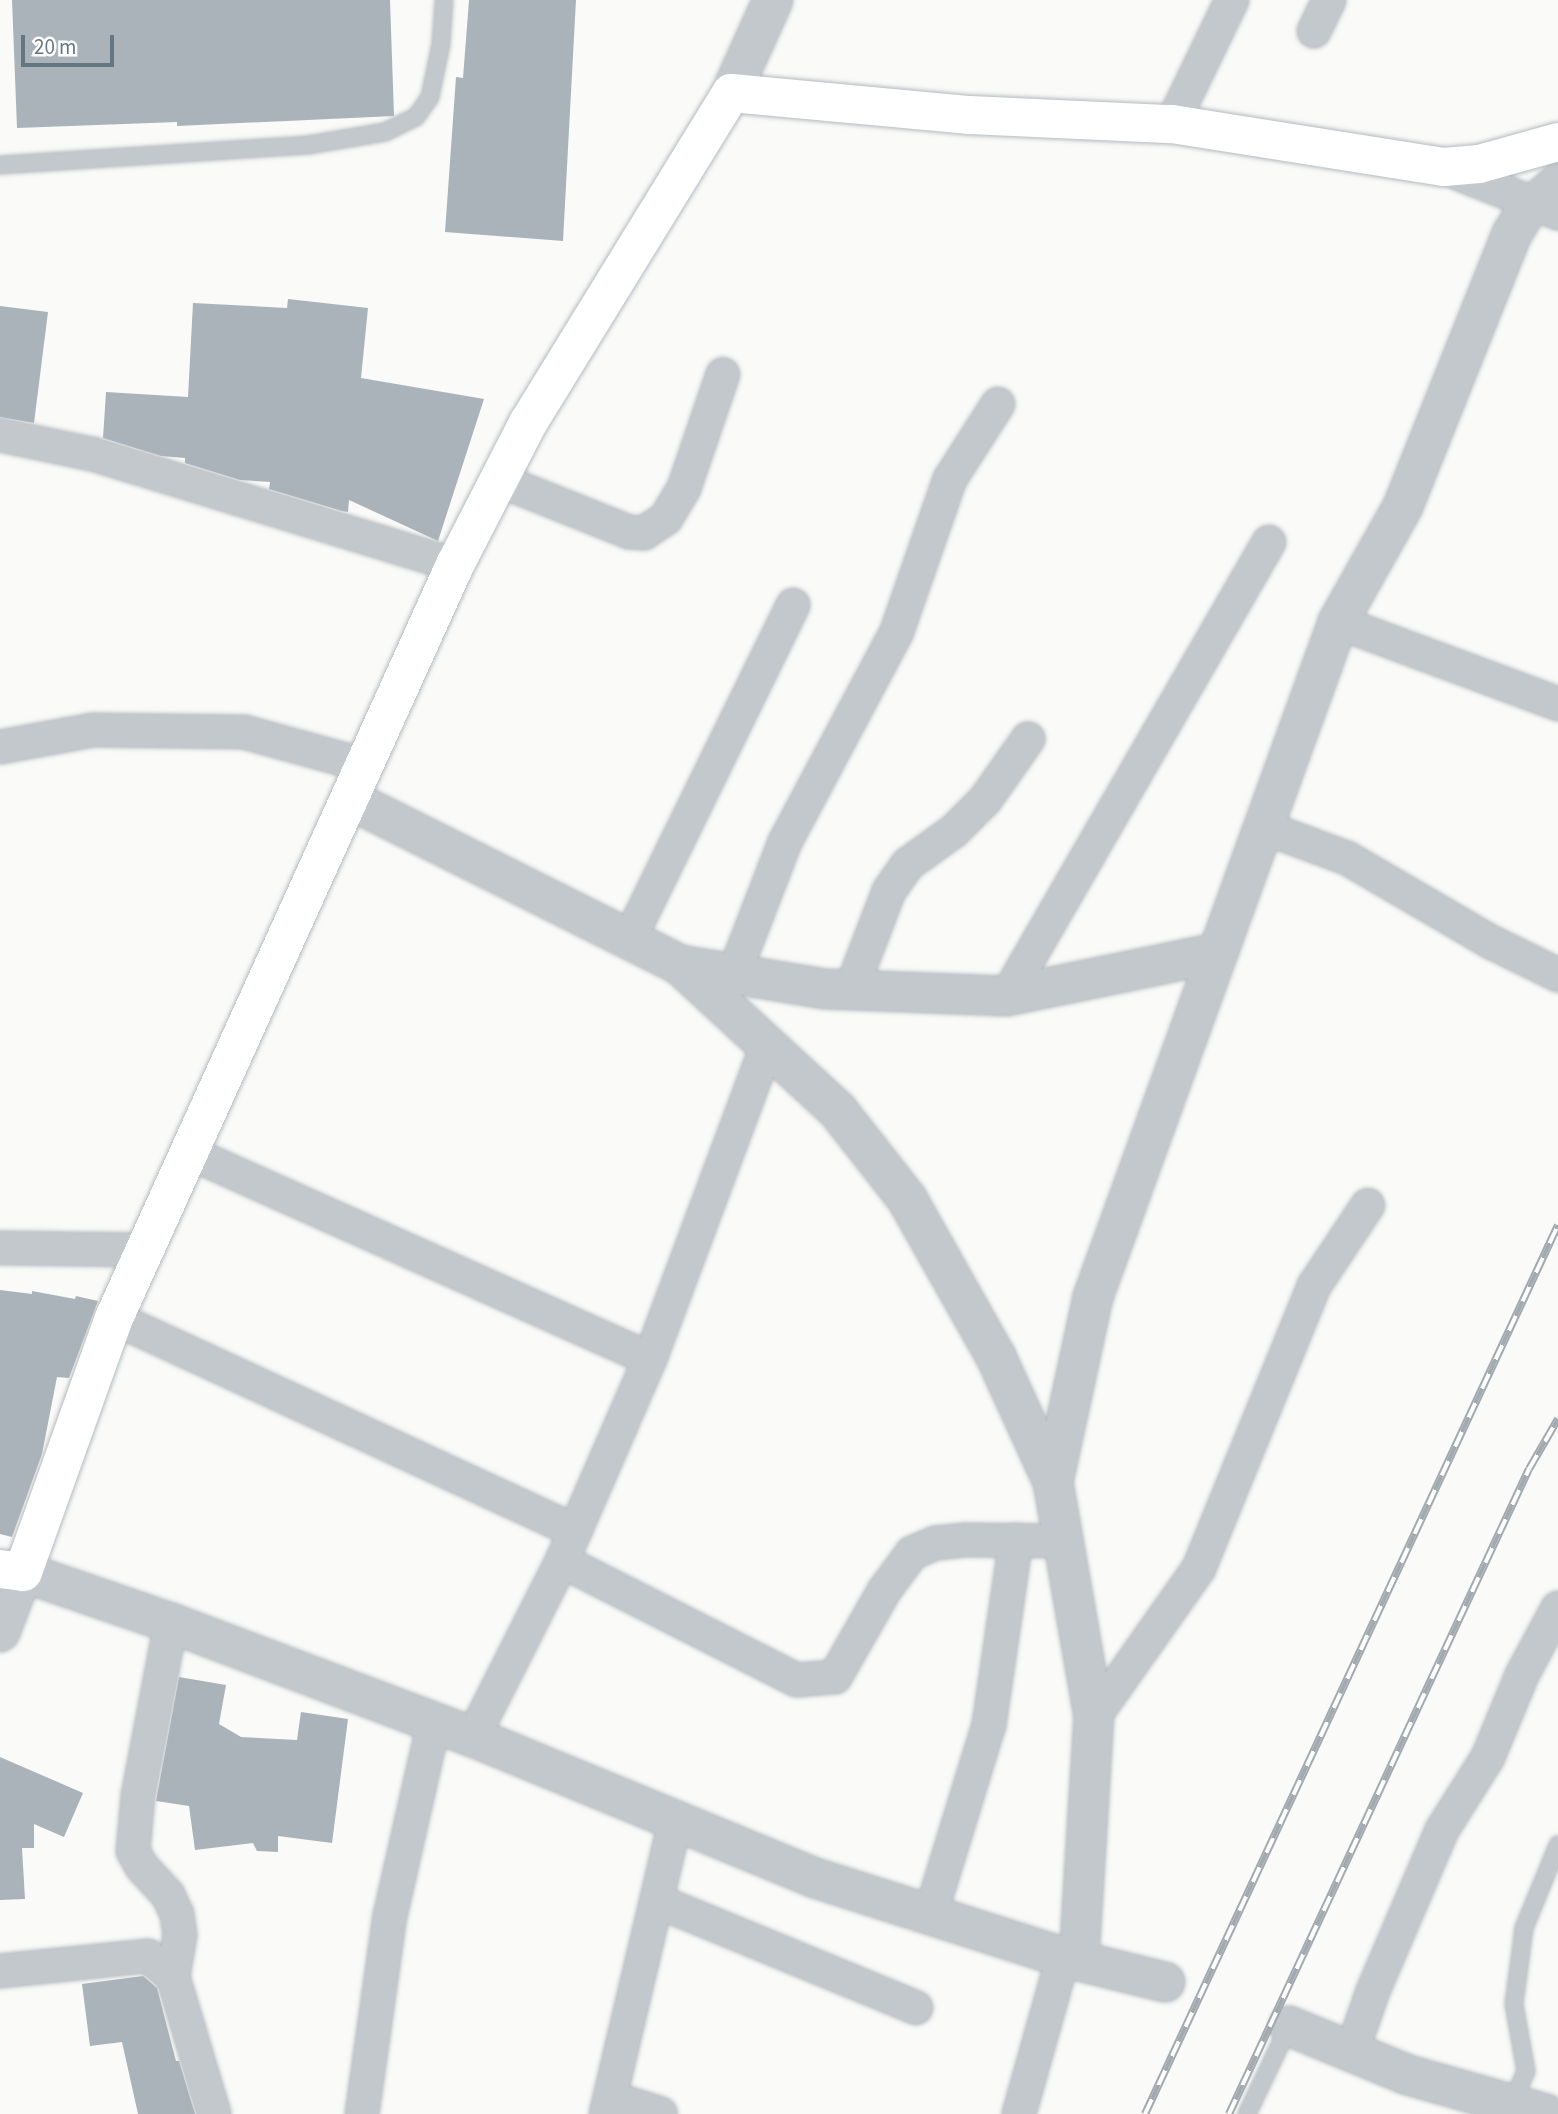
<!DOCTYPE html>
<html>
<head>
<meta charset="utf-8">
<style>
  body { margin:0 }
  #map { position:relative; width:1558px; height:2114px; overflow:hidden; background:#fafaf8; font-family:"Source Sans 3",sans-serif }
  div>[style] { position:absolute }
  .building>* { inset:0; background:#aab3b9 }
  .roads { filter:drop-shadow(0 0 2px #b3babf) drop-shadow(0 0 2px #b3babf) }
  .service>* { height:16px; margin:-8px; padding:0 8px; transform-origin:8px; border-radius:8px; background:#c3c8cc }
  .minor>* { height:32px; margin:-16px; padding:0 16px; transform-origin:16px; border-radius:16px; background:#c3c8cc }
  .tertiary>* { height:38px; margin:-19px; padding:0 19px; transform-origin:19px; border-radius:19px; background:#c3c8cc }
  .secondary>* { height:38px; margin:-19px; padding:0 19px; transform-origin:19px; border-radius:19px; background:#fff }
  .rail>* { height:8px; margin-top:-4px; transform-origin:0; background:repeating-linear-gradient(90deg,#fff 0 16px,#a2aab0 0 32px); box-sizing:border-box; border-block:2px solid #a2aab0 }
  span { translate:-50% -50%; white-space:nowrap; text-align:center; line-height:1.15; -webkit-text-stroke:7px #fff; paint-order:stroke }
  .scale { position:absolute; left:21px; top:35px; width:93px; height:32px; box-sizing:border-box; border:4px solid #657683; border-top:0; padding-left:9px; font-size:21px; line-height:24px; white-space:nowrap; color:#657683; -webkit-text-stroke:5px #fff; paint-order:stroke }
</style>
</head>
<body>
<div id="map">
  <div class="building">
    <div style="clip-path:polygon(12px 0,390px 0,394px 116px,177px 126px,177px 122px,17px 128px)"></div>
    <div style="clip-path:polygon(469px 0,576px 0,563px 241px,445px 232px,456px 77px,463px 78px)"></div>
    <div style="clip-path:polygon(288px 299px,368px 308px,361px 378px,484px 399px,438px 541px,349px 500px,348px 512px,342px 511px,269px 489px,270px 482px,240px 480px,185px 463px,185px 458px,161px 456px,103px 438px,106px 392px,188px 397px,193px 303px,287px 308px)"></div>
    <div style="clip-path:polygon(0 306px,48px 312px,34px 423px,0 417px)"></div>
    <div style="clip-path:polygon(0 1290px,32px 1294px,32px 1291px,75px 1299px,76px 1296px,98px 1301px,69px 1378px,57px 1377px,42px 1454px,12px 1537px,0 1534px)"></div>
    <div style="clip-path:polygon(179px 1677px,226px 1685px,219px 1724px,241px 1737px,297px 1740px,301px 1712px,348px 1719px,332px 1843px,278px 1836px,278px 1852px,257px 1851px,253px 1843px,195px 1850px,189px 1806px,156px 1801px)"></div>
    <div style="clip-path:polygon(0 1757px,83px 1793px,64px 1837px,34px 1824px,34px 1848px,22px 1848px,25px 1899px,0 1900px)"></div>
    <div style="clip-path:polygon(143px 1976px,157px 1988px,176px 2061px,179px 2061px,195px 2114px,138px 2114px,122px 2042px,90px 2046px,82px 1984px)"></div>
  </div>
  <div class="roads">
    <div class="service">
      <div style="left:0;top:165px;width:309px;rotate:-3.7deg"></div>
      <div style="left:308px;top:145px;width:78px;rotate:-9.6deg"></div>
      <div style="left:385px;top:132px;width:34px;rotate:-26deg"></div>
      <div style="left:416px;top:117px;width:24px;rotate:-55deg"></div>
      <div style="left:430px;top:97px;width:54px;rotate:-78.3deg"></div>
      <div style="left:441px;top:44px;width:44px;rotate:-86.1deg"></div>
      <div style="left:1511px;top:2105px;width:37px;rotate:-66deg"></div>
      <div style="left:1526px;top:2071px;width:68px;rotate:-100.2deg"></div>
      <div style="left:1514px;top:2004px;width:77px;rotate:-82.5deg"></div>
      <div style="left:1524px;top:1928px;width:90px;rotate:-67.7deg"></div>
      <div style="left:1247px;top:2114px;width:98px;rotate:-64.5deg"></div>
    </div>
    <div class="minor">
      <div style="left:1314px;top:31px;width:34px;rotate:-64deg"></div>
      <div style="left:1172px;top:124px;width:138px;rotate:-64.2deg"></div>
      <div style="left:1445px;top:168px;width:122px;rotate:21.7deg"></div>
      <div style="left:0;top:435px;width:94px;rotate:11.7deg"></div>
      <div style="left:92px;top:454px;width:380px;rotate:17deg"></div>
      <div style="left:499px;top:480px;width:140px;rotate:21.8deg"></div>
      <div style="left:629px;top:532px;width:15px;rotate:4deg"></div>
      <div style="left:644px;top:533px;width:27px;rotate:-34deg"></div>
      <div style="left:666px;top:518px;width:35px;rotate:-59deg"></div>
      <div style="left:684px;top:488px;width:120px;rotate:-71.1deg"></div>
      <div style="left:1338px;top:622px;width:235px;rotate:20.4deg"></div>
      <div style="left:0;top:747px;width:96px;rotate:-10.3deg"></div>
      <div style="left:94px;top:730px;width:150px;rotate:0.8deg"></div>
      <div style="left:244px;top:732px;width:124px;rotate:15.4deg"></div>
      <div style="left:1263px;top:827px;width:90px;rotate:20.3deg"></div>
      <div style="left:1347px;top:858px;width:167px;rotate:30.3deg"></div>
      <div style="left:1491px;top:942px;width:75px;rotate:26.2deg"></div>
      <div style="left:629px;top:940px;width:373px;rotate:-63.9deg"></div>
      <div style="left:734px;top:974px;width:142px;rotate:-68.9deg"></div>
      <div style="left:785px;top:842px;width:239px;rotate:-62deg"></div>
      <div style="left:897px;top:631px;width:161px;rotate:-70.8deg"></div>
      <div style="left:950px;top:479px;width:89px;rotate:-57.4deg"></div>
      <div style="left:851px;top:990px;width:106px;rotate:-69deg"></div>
      <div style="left:889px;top:891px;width:33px;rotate:-55deg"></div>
      <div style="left:908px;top:864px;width:57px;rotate:-35.7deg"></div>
      <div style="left:954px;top:831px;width:44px;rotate:-45deg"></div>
      <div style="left:985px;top:800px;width:75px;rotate:-54.8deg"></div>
      <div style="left:1007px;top:996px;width:524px;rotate:-60.01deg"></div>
      <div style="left:188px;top:1152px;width:506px;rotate:24.13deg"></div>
      <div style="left:0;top:1248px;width:144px;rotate:0.8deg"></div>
      <div style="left:114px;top:1318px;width:508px;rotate:24.8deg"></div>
      <div style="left:562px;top:1561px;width:263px;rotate:26.9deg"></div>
      <div style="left:797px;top:1680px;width:38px;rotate:-5deg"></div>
      <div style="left:835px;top:1677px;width:99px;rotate:-60.3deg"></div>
      <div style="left:884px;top:1591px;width:47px;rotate:-53.6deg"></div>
      <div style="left:912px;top:1553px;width:26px;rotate:-23deg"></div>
      <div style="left:936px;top:1543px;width:30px;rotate:-6deg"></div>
      <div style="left:966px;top:1540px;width:97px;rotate:0.6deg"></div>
      <div style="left:171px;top:1623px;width:176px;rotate:100.8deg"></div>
      <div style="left:138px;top:1796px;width:55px;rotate:95.2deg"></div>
      <div style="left:133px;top:1851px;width:18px;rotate:61deg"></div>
      <div style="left:142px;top:1867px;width:38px;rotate:47deg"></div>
      <div style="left:168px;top:1895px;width:21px;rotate:65deg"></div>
      <div style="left:177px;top:1914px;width:21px;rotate:82deg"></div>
      <div style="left:180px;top:1935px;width:43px;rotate:99.5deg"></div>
      <div style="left:1094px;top:1717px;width:182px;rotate:-54.8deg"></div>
      <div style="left:1199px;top:1568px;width:305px;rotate:-67.8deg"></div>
      <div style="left:1314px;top:1286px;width:97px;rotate:-56.3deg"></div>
      <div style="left:473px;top:1737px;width:197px;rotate:-63.2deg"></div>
      <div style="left:562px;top:1561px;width:220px;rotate:-66.5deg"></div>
      <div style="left:650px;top:1359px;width:334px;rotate:-69.5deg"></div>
      <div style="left:657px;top:1901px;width:280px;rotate:22.4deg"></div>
      <div style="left:931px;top:1913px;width:197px;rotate:-72.9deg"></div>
      <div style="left:989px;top:1725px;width:187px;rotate:-81.7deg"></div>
      <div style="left:0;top:1971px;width:149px;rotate:-5.8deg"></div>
      <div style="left:148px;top:1956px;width:33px;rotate:40deg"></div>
      <div style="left:173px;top:1977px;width:143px;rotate:73.3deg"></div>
      <div style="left:1351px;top:2054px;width:67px;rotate:-70.8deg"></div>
      <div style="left:1373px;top:1991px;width:175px;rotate:-66.8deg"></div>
      <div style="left:1442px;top:1830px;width:86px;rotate:-57.8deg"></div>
      <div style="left:1488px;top:1757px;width:89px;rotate:-67.5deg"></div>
      <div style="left:1522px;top:1675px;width:76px;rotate:-61.8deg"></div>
      <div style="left:611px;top:2098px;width:52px;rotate:17.7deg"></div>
      <div style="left:362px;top:2114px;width:200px;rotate:-82deg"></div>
      <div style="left:390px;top:1916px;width:198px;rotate:-77.2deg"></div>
      <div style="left:606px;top:2114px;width:303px;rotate:-76.7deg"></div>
      <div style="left:1019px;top:2114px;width:163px;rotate:-74.3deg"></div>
    </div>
    <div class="tertiary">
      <div style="left:731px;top:93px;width:102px;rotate:-65.7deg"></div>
      <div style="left:349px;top:799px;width:370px;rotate:26.6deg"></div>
      <div style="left:680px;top:965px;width:147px;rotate:9.4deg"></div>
      <div style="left:825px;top:989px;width:182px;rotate:2.2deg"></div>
      <div style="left:1007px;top:996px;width:214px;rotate:-11.6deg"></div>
      <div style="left:680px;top:965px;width:215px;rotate:42.7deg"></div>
      <div style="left:838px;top:1111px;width:112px;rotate:51.9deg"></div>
      <div style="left:907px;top:1199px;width:181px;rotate:60.6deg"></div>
      <div style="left:996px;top:1357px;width:137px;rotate:65.5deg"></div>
      <div style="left:0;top:1632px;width:64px;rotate:-69deg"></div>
      <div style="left:23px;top:1572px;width:157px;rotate:19deg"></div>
      <div style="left:171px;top:1623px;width:323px;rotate:20.7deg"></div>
      <div style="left:473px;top:1737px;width:370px;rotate:22.4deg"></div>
      <div style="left:815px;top:1878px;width:260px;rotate:17.7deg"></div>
      <div style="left:1063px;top:1957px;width:105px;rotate:13.8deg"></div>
      <div style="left:1079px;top:1960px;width:243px;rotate:-86.5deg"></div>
      <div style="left:1094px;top:1717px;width:239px;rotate:-99.9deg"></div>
      <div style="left:1053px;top:1482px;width:189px;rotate:-77.8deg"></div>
      <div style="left:1093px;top:1297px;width:718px;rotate:-70.05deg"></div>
      <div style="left:1338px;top:622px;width:133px;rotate:-60.7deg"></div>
      <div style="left:1403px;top:506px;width:293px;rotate:-68.2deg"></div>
      <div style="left:1512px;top:234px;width:27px;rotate:-59deg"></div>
      <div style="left:1526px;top:211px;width:42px;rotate:-40.2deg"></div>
      <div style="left:1289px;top:2026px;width:129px;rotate:22.4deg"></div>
      <div style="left:1408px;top:2075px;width:143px;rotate:15.8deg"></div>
    </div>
    <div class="secondary">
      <div style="left:0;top:1569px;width:23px;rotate:7deg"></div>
      <div style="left:23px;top:1572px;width:270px;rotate:-70.3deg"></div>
      <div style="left:114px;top:1318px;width:827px;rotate:-65.64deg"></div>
      <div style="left:455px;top:565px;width:160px;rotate:-62.8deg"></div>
      <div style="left:528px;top:423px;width:387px;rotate:-58.4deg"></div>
      <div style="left:731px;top:93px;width:240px;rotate:5.3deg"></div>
      <div style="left:970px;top:115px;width:202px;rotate:2.6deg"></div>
      <div style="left:1172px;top:124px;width:275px;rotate:9deg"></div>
      <div style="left:1444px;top:167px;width:35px;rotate:-5deg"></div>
      <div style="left:1479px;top:164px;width:82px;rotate:-15.6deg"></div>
    </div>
  </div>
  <div class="rail">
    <div style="left:1145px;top:2114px;width:980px;rotate:-65.08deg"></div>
    <div style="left:1229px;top:2114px;width:711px;rotate:-65.06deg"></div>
    <div style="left:1529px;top:1469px;width:58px;rotate:-59.9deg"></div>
  </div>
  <div class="scale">20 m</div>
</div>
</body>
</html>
